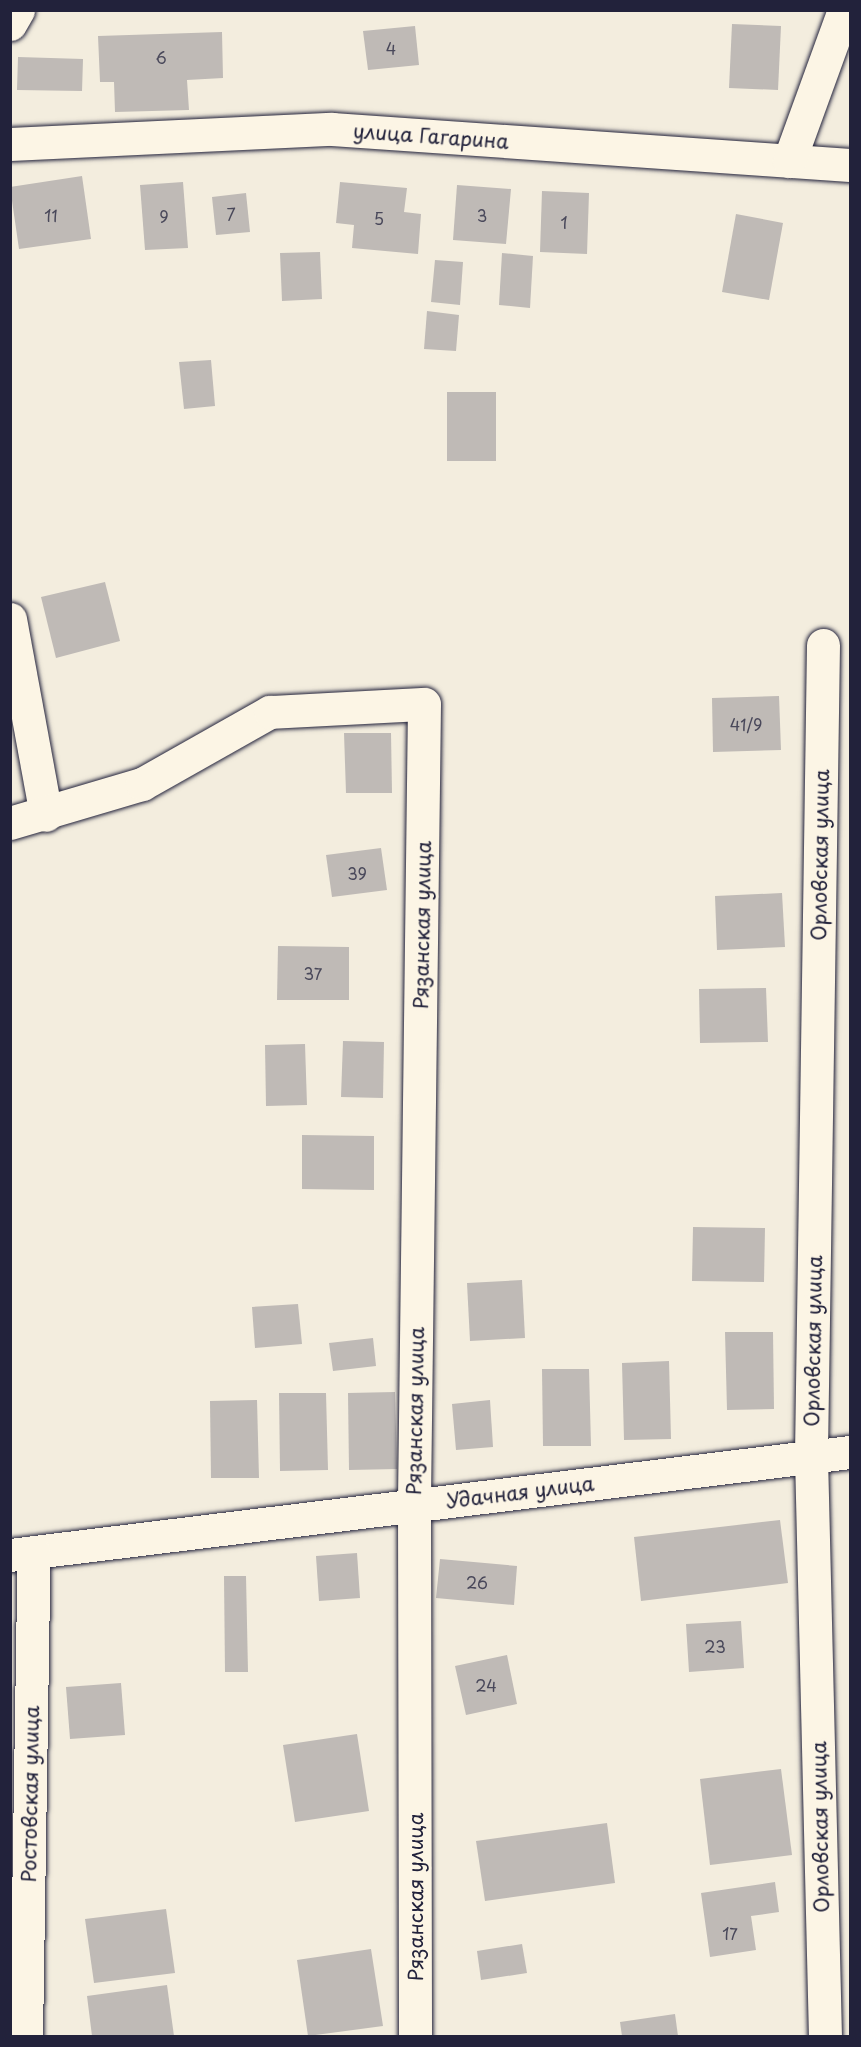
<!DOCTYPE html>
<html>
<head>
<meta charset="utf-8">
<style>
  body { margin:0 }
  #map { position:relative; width:861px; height:2047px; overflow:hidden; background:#f3edde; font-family:"Playpen Sans",sans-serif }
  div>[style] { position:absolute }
  .building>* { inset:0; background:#bfbab6 }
  .roads { filter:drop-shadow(0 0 2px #22223b) drop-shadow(0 0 2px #22223b) }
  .minor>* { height:33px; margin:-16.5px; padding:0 16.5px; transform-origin:16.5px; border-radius:16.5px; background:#fcf5e5 }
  span { translate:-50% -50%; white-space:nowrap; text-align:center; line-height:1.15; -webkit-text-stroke:5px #fcf5e5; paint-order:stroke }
  .number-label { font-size:16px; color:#49485a }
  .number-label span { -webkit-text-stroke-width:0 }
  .street-label { font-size:20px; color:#22223b }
  .frame { position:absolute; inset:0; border:12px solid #22223b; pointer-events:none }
</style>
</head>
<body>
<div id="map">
  <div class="building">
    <div style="clip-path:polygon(732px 24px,781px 26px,778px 90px,729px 88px)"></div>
    <div style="clip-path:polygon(415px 26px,419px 65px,368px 70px,363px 31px)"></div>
    <div style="clip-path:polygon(222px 32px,223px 78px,187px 80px,189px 110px,115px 112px,114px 82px,100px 82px,98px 36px)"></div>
    <div style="clip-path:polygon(18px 57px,83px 59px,82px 91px,17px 90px)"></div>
    <div style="clip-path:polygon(82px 176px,91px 239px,19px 249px,10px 187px)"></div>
    <div style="clip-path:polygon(183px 182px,188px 248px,145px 250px,140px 185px)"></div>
    <div style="clip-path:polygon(340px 182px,407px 188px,404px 212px,421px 214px,418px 254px,352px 248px,354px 225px,336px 223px)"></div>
    <div style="clip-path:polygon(457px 185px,511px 189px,506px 244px,453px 240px)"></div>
    <div style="clip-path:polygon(542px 191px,589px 193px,587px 254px,540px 252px)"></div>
    <div style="clip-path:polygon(246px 193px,250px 232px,216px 235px,212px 197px)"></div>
    <div style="clip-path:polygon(736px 214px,783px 223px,769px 300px,722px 292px)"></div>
    <div style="clip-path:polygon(320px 252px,322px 299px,282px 301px,280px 253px)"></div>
    <div style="clip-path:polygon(502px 253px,533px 256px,530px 308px,499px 305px)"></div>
    <div style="clip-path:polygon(435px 260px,463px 262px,460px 305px,431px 302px)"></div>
    <div style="clip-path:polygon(427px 311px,459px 315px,456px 351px,424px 349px)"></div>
    <div style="clip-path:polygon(211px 360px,215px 406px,184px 409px,179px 362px)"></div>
    <div style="clip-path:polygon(447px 392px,496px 392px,496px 461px,447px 461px)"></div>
    <div style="clip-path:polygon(105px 582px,120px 641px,56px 658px,41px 597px)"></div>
    <div style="clip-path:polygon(779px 696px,781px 750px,713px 752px,712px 698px)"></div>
    <div style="clip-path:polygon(344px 733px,391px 733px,392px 793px,346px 793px)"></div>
    <div style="clip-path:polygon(381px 848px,387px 890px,332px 897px,326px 855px)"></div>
    <div style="clip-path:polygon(782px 893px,785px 947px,717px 950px,715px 896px)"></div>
    <div style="clip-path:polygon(278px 946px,349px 947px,349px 1000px,277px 1000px)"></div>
    <div style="clip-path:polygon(766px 988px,768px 1042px,700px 1043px,699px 989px)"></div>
    <div style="clip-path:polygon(343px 1041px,384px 1042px,383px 1098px,341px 1097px)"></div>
    <div style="clip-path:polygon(305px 1044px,307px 1105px,266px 1106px,265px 1045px)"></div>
    <div style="clip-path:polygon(302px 1135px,374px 1136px,374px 1190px,302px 1189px)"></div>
    <div style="clip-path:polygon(693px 1227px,765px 1228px,764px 1282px,692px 1281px)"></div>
    <div style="clip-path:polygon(522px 1280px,525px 1338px,470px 1341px,467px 1283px)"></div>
    <div style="clip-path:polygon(298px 1304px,302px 1344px,255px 1348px,252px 1307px)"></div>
    <div style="clip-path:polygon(725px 1332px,773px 1332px,774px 1409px,727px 1410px)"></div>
    <div style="clip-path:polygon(373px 1338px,376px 1366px,333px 1371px,329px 1343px)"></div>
    <div style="clip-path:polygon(669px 1361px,671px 1439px,624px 1440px,622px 1363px)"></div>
    <div style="clip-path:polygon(542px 1369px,589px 1369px,591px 1446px,543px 1446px)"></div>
    <div style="clip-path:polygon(395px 1392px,397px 1469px,349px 1470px,348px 1393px)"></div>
    <div style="clip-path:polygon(279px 1393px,326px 1393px,328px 1470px,280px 1471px)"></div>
    <div style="clip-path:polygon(257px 1400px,259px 1478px,211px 1478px,210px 1401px)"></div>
    <div style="clip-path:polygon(490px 1400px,493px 1447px,456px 1450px,452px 1404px)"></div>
    <div style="clip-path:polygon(780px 1520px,788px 1583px,641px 1601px,634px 1537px)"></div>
    <div style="clip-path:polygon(357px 1553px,360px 1598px,319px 1601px,316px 1556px)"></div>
    <div style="clip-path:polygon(440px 1559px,517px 1566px,514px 1605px,436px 1598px)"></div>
    <div style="clip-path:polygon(224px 1576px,246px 1576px,248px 1672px,225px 1672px)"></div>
    <div style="clip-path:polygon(741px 1621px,744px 1668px,689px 1672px,686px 1624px)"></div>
    <div style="clip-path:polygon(507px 1655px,517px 1704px,466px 1715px,455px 1666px)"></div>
    <div style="clip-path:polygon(121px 1683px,125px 1735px,70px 1739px,66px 1687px)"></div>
    <div style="clip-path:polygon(357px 1734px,369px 1811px,295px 1822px,283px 1745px)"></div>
    <div style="clip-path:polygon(781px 1769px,792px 1855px,710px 1865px,700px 1779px)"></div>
    <div style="clip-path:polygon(607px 1823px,615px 1883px,485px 1901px,476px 1841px)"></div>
    <div style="clip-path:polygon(775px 1882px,779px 1912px,751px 1916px,756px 1950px,710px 1957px,701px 1893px)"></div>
    <div style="clip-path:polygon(166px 1909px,175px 1973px,94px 1983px,85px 1919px)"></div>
    <div style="clip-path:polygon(522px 1944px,527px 1973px,481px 1980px,477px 1951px)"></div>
    <div style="clip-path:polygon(371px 1949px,383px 2026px,308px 2036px,297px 1960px)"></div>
    <div style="clip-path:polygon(167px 1985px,174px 2036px,92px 2036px,87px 1996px)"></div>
    <div style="clip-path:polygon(675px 2014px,678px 2036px,622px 2036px,620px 2022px)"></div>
  </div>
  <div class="roads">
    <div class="minor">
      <div style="left:10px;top:24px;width:16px;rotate:-60deg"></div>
      <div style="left:10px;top:144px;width:322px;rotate:-2.7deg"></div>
      <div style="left:332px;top:129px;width:519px;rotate:3.98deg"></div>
      <div style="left:789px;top:161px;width:161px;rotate:-70deg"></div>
      <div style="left:10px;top:619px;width:199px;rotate:79.6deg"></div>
      <div style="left:823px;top:645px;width:811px;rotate:90.85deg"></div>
      <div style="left:811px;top:1456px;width:580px;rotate:88.62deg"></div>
      <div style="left:10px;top:823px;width:138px;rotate:-16.5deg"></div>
      <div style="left:142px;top:784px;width:147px;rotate:-29.4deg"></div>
      <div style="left:270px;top:712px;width:154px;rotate:-3deg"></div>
      <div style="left:424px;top:704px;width:801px;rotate:90.72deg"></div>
      <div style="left:414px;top:1505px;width:531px;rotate:89.89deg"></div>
      <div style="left:10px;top:1555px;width:846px;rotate:-6.99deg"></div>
      <div style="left:26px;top:2036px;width:484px;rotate:-89.1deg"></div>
    </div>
  </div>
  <div class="number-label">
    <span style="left:391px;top:48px">4</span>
    <span style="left:161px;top:57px">6</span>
    <span style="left:231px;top:214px">7</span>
    <span style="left:51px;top:215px">11</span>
    <span style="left:482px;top:215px">3</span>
    <span style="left:164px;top:216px">9</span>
    <span style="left:379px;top:218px">5</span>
    <span style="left:564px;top:222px">1</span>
    <span style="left:746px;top:724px">41/9</span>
    <span style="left:357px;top:873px">39</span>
    <span style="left:313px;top:973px">37</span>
    <span style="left:477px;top:1582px">26</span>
    <span style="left:715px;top:1646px">23</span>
    <span style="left:486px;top:1685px">24</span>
    <span style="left:730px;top:1933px">17</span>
  </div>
  <div class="street-label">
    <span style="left:431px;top:136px;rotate:4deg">улица Гагарина</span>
    <span style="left:820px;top:855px;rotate:-89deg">Орловская улица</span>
    <span style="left:422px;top:925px;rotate:-89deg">Рязанская улица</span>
    <span style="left:813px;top:1341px;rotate:-89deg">Орловская улица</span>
    <span style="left:415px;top:1411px;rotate:-89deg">Рязанская улица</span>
    <span style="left:520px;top:1492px;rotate:-7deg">Удачная улица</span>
    <span style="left:30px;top:1794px;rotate:-89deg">Ростовская улица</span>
    <span style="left:820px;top:1827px;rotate:-91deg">Орловская улица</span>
    <span style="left:415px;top:1897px;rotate:-90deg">Рязанская улица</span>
  </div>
  <div class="frame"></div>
</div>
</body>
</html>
